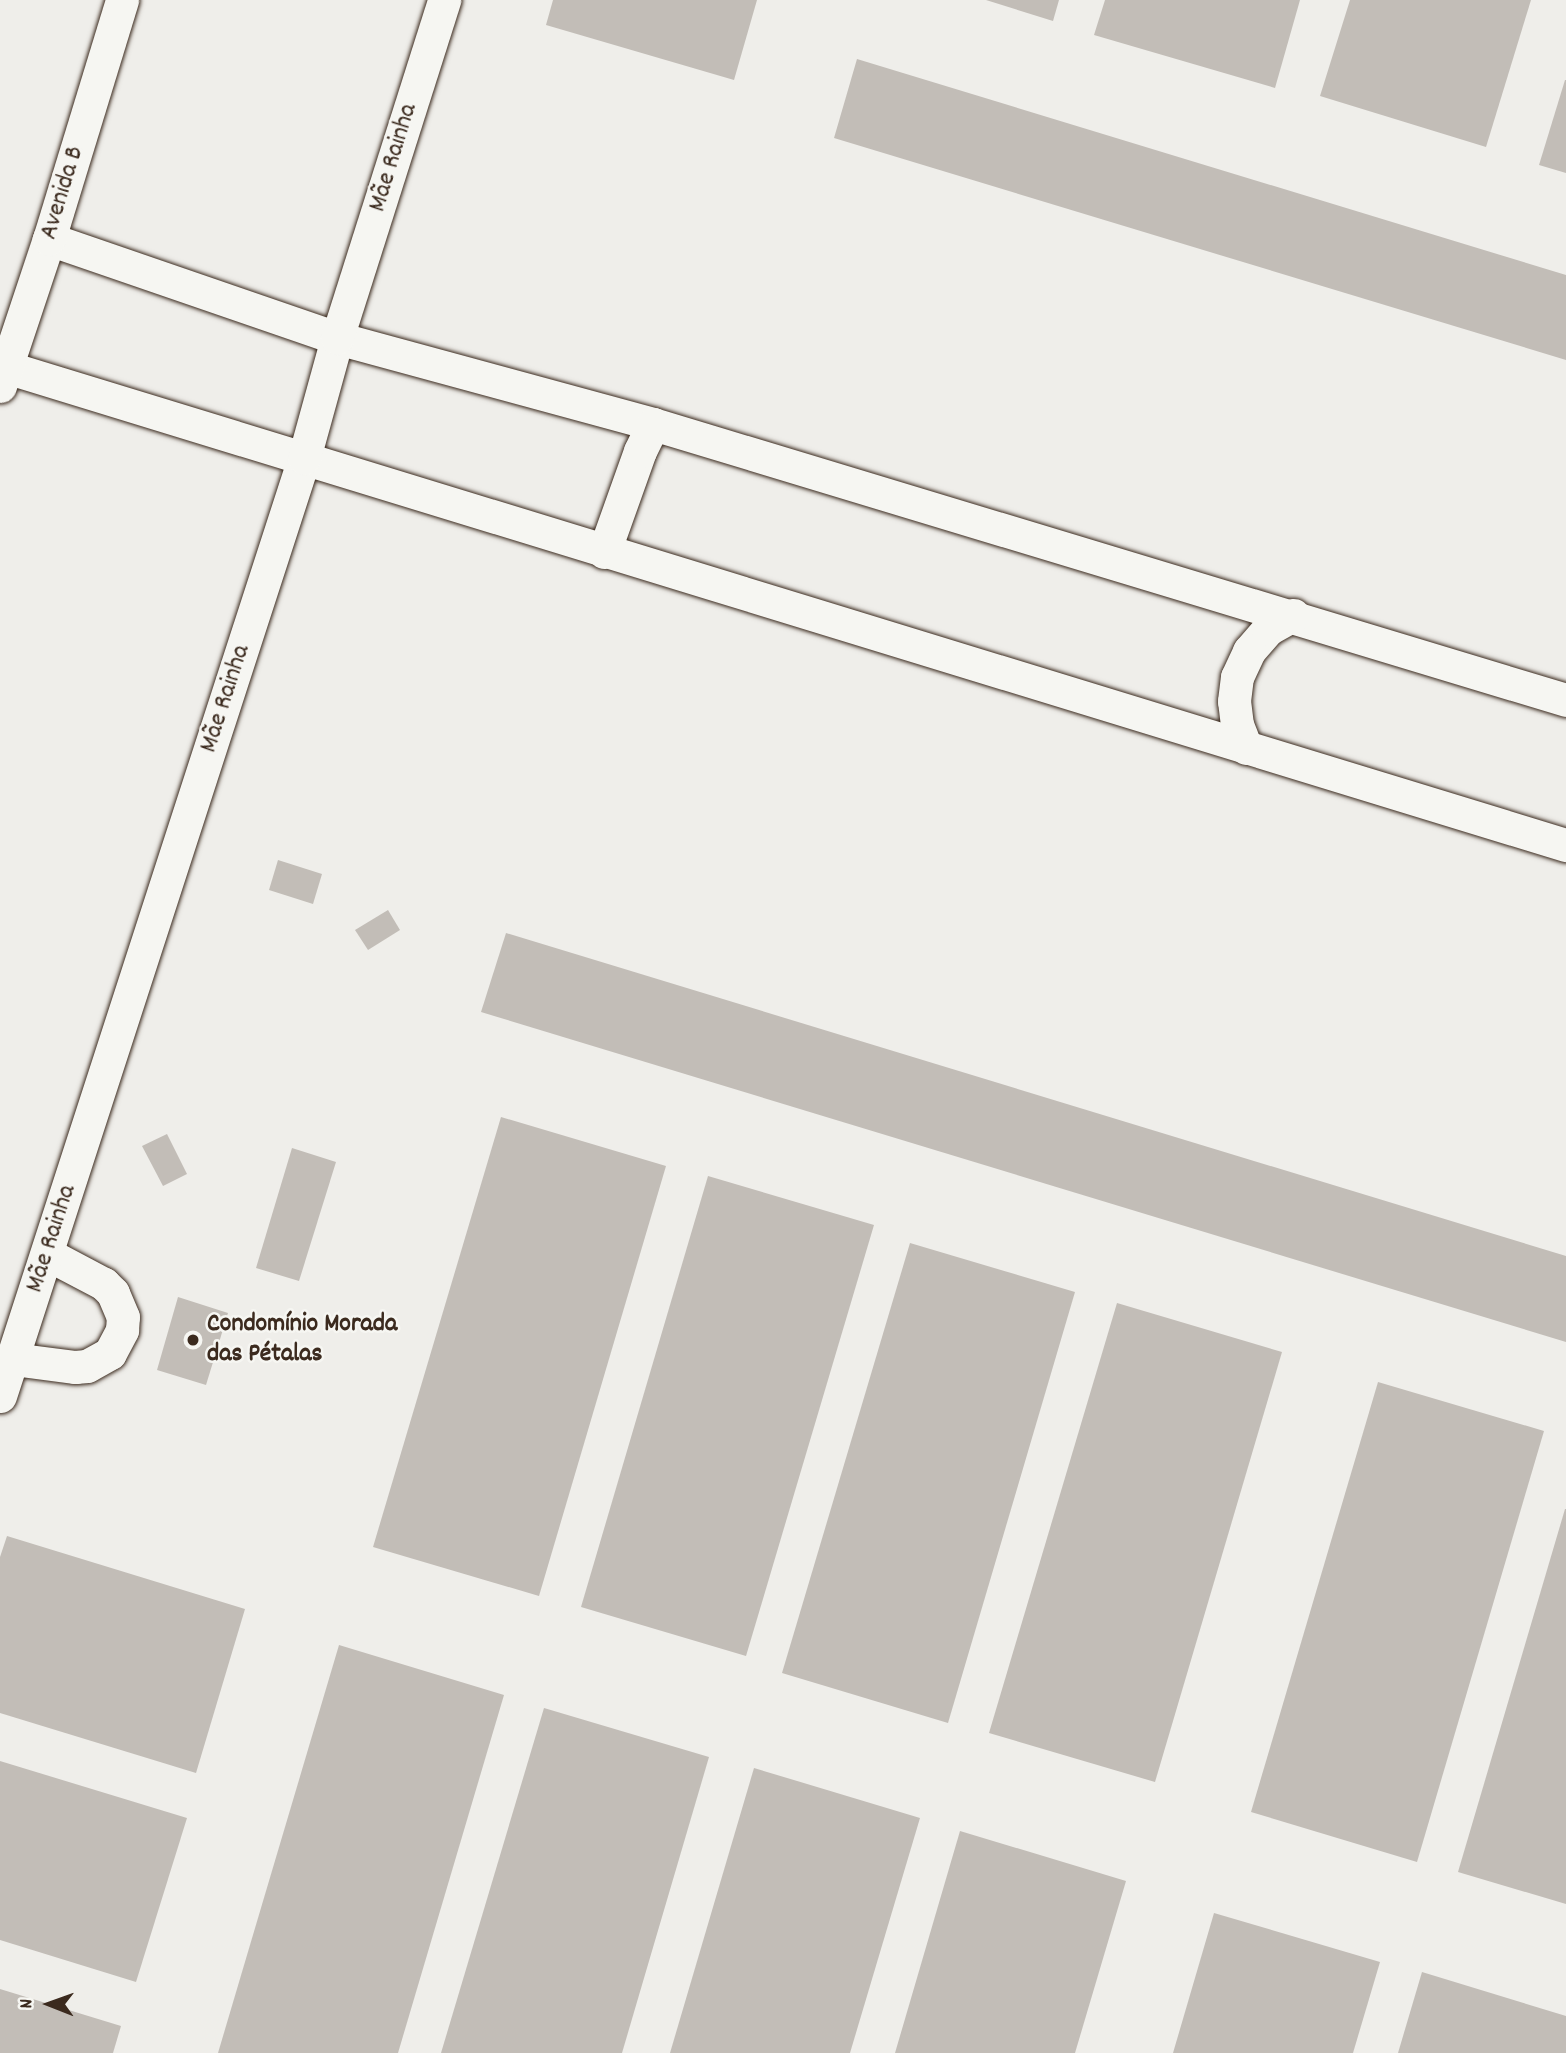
<!DOCTYPE html>
<html>
<head>
<meta charset="utf-8">
<style>
  body { margin:0 }
  #map { position:relative; width:1566px; height:2053px; overflow:hidden; background:#efeeea; font-family:Dekko,sans-serif }
  div>[style] { position:absolute }
  .building>* { inset:0; background:#c2bdb7 }
  .roads { filter:drop-shadow(0 0 2px #3b2a1e) drop-shadow(0 0 2px #3b2a1e) }
  .minor>* { height:33px; margin:-16.5px; padding:0 16.5px; transform-origin:16.5px; border-radius:16.5px; background:#f6f6f2 }
  .dots>* { width:19px; height:19px; translate:-50% -50%; box-sizing:border-box; border:4px solid #f6f6f2; border-radius:50% }
  span { translate:-50% -50%; white-space:nowrap; text-align:center; line-height:1.15; -webkit-text-stroke:5px #f6f6f2; paint-order:stroke }
  .street-label { font-size:26px; color:#3b2a1e }
  .poi-label { font-size:26px; color:#3b2a1e; font-weight:700 }
  .left { translate:0 -50%; text-align:left }
  .north { position:absolute; left:14px; top:1969px; width:70px; height:70px; -webkit-text-stroke:5px #f6f6f2; paint-order:stroke; rotate:271deg; font-size:19px; font-weight:700; line-height:28px; text-align:center; color:#3b2a1e }
  .north::after { content:''; display:block; margin:auto; width:24px; height:32px; background:#3b2a1e; clip-path:polygon(50% 0,100% 100%,50% 72%,0 100%) }
</style>
</head>
<body>
<div id="map">
  <div class="building">
    <div style="clip-path:polygon(553px 0,757px 0,734px 80px,546px 25px)"></div>
    <div style="clip-path:polygon(986px 0,1059px 0,1053px 21px)"></div>
    <div style="clip-path:polygon(1105px 0,1300px 0,1275px 88px,1094px 35px)"></div>
    <div style="clip-path:polygon(1350px 0,1531px 0,1486px 147px,1320px 96px)"></div>
    <div style="clip-path:polygon(857px 59px,1566px 275px,1566px 360px,834px 138px)"></div>
    <div style="clip-path:polygon(1565px 80px,1566px 80px,1566px 173px,1539px 165px)"></div>
    <div style="clip-path:polygon(278px 860px,322px 874px,313px 904px,269px 890px)"></div>
    <div style="clip-path:polygon(388px 910px,400px 930px,368px 950px,355px 930px)"></div>
    <div style="clip-path:polygon(506px 933px,1566px 1256px,1566px 1342px,481px 1012px)"></div>
    <div style="clip-path:polygon(501px 1117px,666px 1166px,539px 1596px,373px 1547px)"></div>
    <div style="clip-path:polygon(167px 1134px,187px 1174px,163px 1186px,142px 1146px)"></div>
    <div style="clip-path:polygon(292px 1148px,336px 1162px,299px 1281px,256px 1268px)"></div>
    <div style="clip-path:polygon(708px 1176px,874px 1225px,746px 1656px,581px 1607px)"></div>
    <div style="clip-path:polygon(910px 1243px,1075px 1292px,948px 1723px,782px 1673px)"></div>
    <div style="clip-path:polygon(178px 1297px,228px 1313px,206px 1385px,157px 1370px)"></div>
    <div style="clip-path:polygon(1117px 1303px,1282px 1352px,1155px 1782px,989px 1733px)"></div>
    <div style="clip-path:polygon(1378px 1382px,1544px 1431px,1417px 1862px,1251px 1812px)"></div>
    <div style="clip-path:polygon(1565px 1509px,1566px 1509px,1566px 1904px,1458px 1872px)"></div>
    <div style="clip-path:polygon(7px 1536px,245px 1609px,196px 1773px,0 1713px,0 1557px)"></div>
    <div style="clip-path:polygon(339px 1645px,504px 1695px,398px 2053px,218px 2053px)"></div>
    <div style="clip-path:polygon(544px 1708px,709px 1757px,622px 2053px,441px 2053px)"></div>
    <div style="clip-path:polygon(0 1761px,187px 1818px,136px 1982px,0 1940px)"></div>
    <div style="clip-path:polygon(754px 1768px,920px 1818px,850px 2053px,670px 2053px)"></div>
    <div style="clip-path:polygon(960px 1831px,1126px 1881px,1075px 2053px,895px 2053px)"></div>
    <div style="clip-path:polygon(1214px 1913px,1380px 1962px,1353px 2053px,1173px 2053px)"></div>
    <div style="clip-path:polygon(1422px 1972px,1566px 2016px,1566px 2053px,1398px 2053px)"></div>
    <div style="clip-path:polygon(0 1989px,121px 2026px,113px 2053px,0 2053px)"></div>
  </div>
  <div class="roads">
    <div class="minor">
      <div style="left:49px;top:239px;width:305px;rotate:19deg"></div>
      <div style="left:337px;top:338px;width:327px;rotate:15.2deg"></div>
      <div style="left:653px;top:424px;width:954px;rotate:16.82deg"></div>
      <div style="left:6px;top:367px;width:1632px;rotate:17.04deg"></div>
      <div style="left:0;top:386px;width:155px;rotate:-71.6deg"></div>
      <div style="left:49px;top:239px;width:250px;rotate:-73deg"></div>
      <div style="left:604px;top:552px;width:107px;rotate:-70.4deg"></div>
      <div style="left:640px;top:451px;width:30px;rotate:-64deg"></div>
      <div style="left:1246px;top:748px;width:25px;rotate:-111deg"></div>
      <div style="left:1237px;top:725px;width:24px;rotate:-97deg"></div>
      <div style="left:1234px;top:701px;width:24px;rotate:-83deg"></div>
      <div style="left:1237px;top:677px;width:29px;rotate:-65deg"></div>
      <div style="left:1249px;top:651px;width:29px;rotate:-49deg"></div>
      <div style="left:1268px;top:629px;width:29px;rotate:-29deg"></div>
      <div style="left:13px;top:1359px;width:63px;rotate:7.4deg"></div>
      <div style="left:75px;top:1367px;width:12px;rotate:-5deg"></div>
      <div style="left:87px;top:1366px;width:26px;rotate:-29deg"></div>
      <div style="left:110px;top:1353px;width:26px;rotate:-62deg"></div>
      <div style="left:122px;top:1330px;width:13px;rotate:-86deg"></div>
      <div style="left:123px;top:1317px;width:26px;rotate:-113deg"></div>
      <div style="left:113px;top:1293px;width:13px;rotate:-135deg"></div>
      <div style="left:104px;top:1284px;width:64px;rotate:-152.2deg"></div>
      <div style="left:0;top:1396px;width:986px;rotate:-72.04deg"></div>
      <div style="left:304px;top:458px;width:124px;rotate:-74.6deg"></div>
      <div style="left:337px;top:338px;width:355px;rotate:-72.4deg"></div>
    </div>
  </div>
  <div class="dots">
    <div style="left:193px;top:1340px;background:#3b2a1e"></div>
  </div>
  <div class="street-label">
    <span style="left:394px;top:158px;rotate:-73deg">Mãe Rainha</span>
    <span style="left:63px;top:193px;rotate:-73deg">Avenida B</span>
    <span style="left:226px;top:699px;rotate:-72deg">Mãe Rainha</span>
    <span style="left:52px;top:1239px;rotate:-72deg">Mãe Rainha</span>
  </div>
  <div class="poi-label">
    <span class="left" style="left:207px;top:1340px">Condomínio Morada<br>das Pétalas</span>
  </div>
  <div class="north">N</div>
</div>
</body>
</html>
